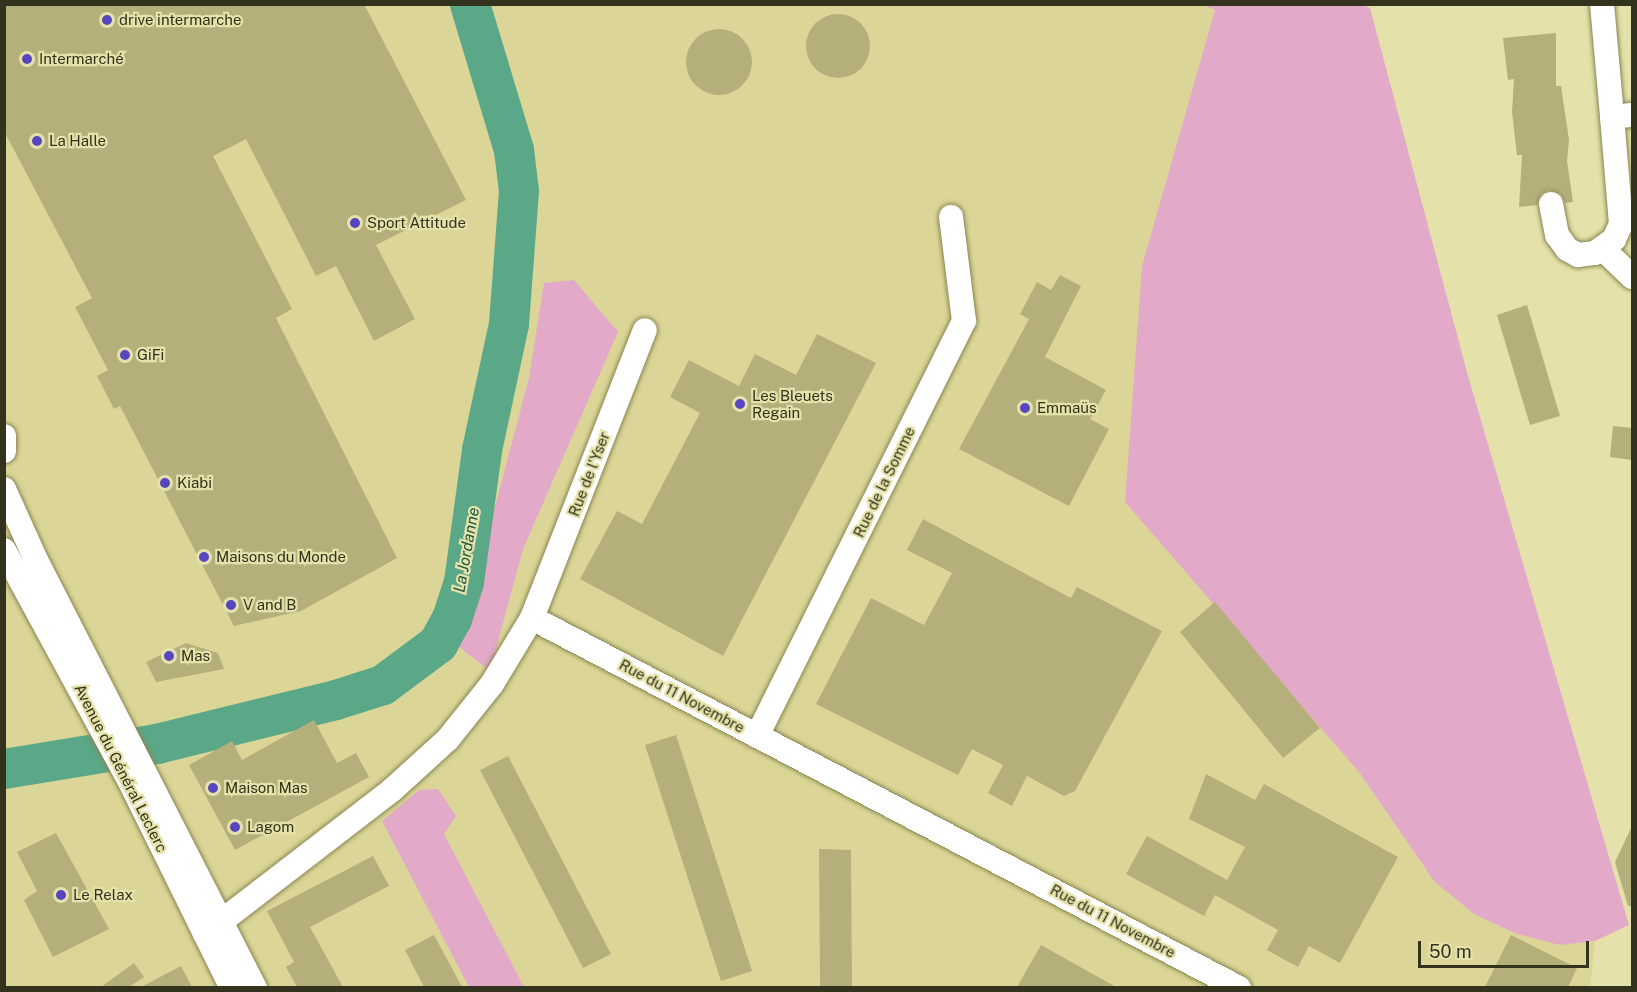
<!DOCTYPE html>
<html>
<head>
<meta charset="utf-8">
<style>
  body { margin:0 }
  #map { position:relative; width:1637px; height:992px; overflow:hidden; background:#e5e1aa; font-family:"Public Sans",sans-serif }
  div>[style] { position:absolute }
  .built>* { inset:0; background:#dbd697 }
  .green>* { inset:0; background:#e2a9c9 }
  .river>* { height:40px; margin:-20px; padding:0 20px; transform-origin:20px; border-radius:20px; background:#5aa887 }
  .building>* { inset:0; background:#b5b07b }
  .round { border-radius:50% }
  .roads { filter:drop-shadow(0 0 2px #898551) drop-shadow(0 0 2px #898551) }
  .minor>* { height:24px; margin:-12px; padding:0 12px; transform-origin:12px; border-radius:12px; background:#fff }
  .dots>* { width:16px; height:16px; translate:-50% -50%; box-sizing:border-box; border:3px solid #e5e1aa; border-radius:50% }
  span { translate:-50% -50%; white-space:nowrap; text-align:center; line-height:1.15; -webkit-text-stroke:4.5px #e5e1aa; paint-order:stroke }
  .poi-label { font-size:15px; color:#33321c }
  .left { translate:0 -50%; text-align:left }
  .street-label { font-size:15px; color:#33321c }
  .water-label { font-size:16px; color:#195740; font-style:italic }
  .frame { position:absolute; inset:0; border:6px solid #33321c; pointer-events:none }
  .scale { position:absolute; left:1418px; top:941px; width:171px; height:27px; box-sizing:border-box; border:3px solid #33321c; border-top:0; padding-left:8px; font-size:18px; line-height:21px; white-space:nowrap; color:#33321c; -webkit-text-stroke:4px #e5e1aa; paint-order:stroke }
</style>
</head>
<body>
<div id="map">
  <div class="built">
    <div style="clip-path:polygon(5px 4px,1204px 4px,1215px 10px,1142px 266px,1359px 772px,1434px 881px,1560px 945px,1595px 941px,1590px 988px,5px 988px)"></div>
  </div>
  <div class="green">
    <div style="clip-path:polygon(1204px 5px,1363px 5px,1370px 8px,1468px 376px,1629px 925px,1595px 941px,1560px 945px,1517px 934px,1474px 914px,1434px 881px,1359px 772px,1125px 502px,1142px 266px,1215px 10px)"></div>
    <div style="clip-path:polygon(574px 280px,618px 332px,523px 549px,490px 671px,458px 646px,529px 378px,544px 283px)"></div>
    <div style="clip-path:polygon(438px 789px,456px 816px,444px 834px,524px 987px,469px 987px,382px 821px,419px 790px)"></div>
  </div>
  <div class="river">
    <div style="left:4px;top:769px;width:155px;rotate:-9.3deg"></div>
    <div style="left:157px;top:744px;width:184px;rotate:-13.8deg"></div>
    <div style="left:336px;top:700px;width:49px;rotate:-17.7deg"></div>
    <div style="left:383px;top:685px;width:69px;rotate:-36.7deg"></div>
    <div style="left:438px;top:644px;width:29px;rotate:-61deg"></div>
    <div style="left:452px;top:619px;width:39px;rotate:-72deg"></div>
    <div style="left:464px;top:582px;width:133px;rotate:-82.2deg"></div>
    <div style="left:482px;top:450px;width:129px;rotate:-77.9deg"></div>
    <div style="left:509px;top:324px;width:133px;rotate:-85.7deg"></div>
    <div style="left:519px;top:191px;width:41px;rotate:-97deg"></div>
    <div style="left:514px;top:150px;width:152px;rotate:-106.8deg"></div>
  </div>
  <div class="building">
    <div style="clip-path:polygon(4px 4px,364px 4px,466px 200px,376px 245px,415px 319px,374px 341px,336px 266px,316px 276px,246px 139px,213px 156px,292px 309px,276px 318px,397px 558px,301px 611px,234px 626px,120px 406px,114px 409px,97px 376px,108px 370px,75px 307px,92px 298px,4px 131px)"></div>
    <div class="round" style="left:806px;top:14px;width:64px;height:64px"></div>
    <div class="round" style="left:686px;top:29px;width:66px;height:66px"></div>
    <div style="clip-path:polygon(1556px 33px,1556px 86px,1561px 86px,1569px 140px,1567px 161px,1573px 202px,1565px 203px,1561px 194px,1549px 190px,1541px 194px,1537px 205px,1519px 207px,1522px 155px,1517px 155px,1512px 112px,1514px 79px,1508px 80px,1503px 38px)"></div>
    <div style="clip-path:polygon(1060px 275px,1081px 286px,1045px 357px,1106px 390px,1090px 419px,1109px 429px,1069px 506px,959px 449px,1029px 319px,1020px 314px,1037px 282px,1051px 290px)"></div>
    <div style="clip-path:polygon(1527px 305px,1560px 416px,1530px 425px,1497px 315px)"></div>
    <div style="clip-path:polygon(817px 334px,876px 363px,723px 656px,580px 579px,617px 511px,642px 524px,700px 413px,670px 397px,689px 360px,739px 386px,755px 354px,796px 375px)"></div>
    <div style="clip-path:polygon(1613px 426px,1632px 428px,1632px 460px,1610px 457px)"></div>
    <div style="clip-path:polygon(923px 519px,1071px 598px,1077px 587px,1162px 631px,1075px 791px,1064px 796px,1027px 776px,1012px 806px,988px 793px,1003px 765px,972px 749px,958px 775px,816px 704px,871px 598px,924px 625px,952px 573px,907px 550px)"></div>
    <div style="clip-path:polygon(1215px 602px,1320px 728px,1283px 758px,1180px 632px)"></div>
    <div style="clip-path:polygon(186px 643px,218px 653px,224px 669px,156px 682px,146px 662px)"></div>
    <div style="clip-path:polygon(314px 720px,337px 763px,356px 753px,369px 777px,235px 850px,189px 765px,232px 741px,242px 760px)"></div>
    <div style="clip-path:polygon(676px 735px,752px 971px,721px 981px,645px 745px)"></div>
    <div style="clip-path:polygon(508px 756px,611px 954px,583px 968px,480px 770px)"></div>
    <div style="clip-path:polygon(1206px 774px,1255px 800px,1264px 784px,1398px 857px,1340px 963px,1309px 946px,1298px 967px,1267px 950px,1278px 930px,1215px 895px,1204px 916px,1126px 874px,1147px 836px,1227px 880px,1245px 847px,1189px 819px)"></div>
    <div style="clip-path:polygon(1632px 826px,1632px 906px,1628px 906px,1615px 862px)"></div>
    <div style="clip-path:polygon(56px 833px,109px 929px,53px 957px,24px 900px,37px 891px,17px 852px)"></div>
    <div style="clip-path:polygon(819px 849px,851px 850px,852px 987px,820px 987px)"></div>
    <div style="clip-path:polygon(373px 856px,389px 886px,310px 927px,343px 987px,297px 987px,286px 967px,294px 962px,267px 911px)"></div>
    <div style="clip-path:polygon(434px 935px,462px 987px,424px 987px,405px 950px)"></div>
    <div style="clip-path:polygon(1511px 935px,1577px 968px,1568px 987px,1485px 987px)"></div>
    <div style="clip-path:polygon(1041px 945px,1116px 987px,1017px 987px)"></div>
    <div style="clip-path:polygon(134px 963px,144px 977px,129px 987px,101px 987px)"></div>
    <div style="clip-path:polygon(181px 966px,192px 987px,141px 987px)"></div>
  </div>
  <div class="roads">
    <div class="minor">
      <div style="left:1602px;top:4px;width:113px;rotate:84.9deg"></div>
      <div style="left:1551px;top:204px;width:32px;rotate:79deg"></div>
      <div style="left:1557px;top:235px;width:17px;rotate:54deg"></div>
      <div style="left:1567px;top:249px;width:13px;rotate:29deg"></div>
      <div style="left:1578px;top:255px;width:17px;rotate:-7deg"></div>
      <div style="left:1595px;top:253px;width:24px;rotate:-36deg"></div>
      <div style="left:1614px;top:239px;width:17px;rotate:-65deg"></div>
      <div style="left:1621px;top:224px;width:107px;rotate:-94.8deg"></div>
      <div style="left:1612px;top:117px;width:20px;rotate:-6deg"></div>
      <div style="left:1602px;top:248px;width:42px;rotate:44deg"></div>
      <div style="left:4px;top:436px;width:15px;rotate:90deg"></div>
      <div style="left:4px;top:489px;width:78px;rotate:65.7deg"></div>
      <div style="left:36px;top:560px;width:481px;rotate:62.9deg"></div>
      <div style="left:4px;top:550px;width:264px;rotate:61.5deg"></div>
      <div style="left:130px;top:782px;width:230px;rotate:63.7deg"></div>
      <div style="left:532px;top:618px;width:309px;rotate:-68.6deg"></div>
      <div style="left:757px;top:736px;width:464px;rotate:-63.5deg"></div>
      <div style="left:964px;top:321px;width:105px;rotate:-97.1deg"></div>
      <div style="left:205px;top:934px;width:236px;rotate:-37.6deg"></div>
      <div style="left:392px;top:790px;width:76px;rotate:-42.3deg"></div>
      <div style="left:448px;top:739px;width:70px;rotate:-51.3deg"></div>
      <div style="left:492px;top:684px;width:77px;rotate:-58.8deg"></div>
      <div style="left:532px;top:618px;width:798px;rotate:27.62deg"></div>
    </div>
  </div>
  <div class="dots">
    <div style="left:107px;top:20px;background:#5746bd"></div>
    <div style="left:27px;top:59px;background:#5746bd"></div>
    <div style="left:37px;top:141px;background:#5746bd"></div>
    <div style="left:355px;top:223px;background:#5746bd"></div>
    <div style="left:125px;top:355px;background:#5746bd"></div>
    <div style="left:740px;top:404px;background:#5746bd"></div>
    <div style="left:1025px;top:408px;background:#5746bd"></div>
    <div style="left:165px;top:483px;background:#5746bd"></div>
    <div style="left:204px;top:557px;background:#5746bd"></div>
    <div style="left:231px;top:605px;background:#5746bd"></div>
    <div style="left:169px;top:656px;background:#5746bd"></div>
    <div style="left:213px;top:788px;background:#5746bd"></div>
    <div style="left:235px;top:827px;background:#5746bd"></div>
    <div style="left:61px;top:895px;background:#5746bd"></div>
  </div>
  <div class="poi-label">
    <span class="left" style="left:119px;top:20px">drive intermarche</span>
    <span class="left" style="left:39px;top:59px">Intermarché</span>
    <span class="left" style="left:49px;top:141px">La Halle</span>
    <span class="left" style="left:367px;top:223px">Sport Attitude</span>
    <span class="left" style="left:137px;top:355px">GiFi</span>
    <span class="left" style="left:752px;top:404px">Les Bleuets<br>Regain</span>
    <span class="left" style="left:1037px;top:408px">Emmaüs</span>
    <span class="left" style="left:177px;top:483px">Kiabi</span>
    <span class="left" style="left:216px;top:557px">Maisons du Monde</span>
    <span class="left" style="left:243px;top:605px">V and B</span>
    <span class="left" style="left:181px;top:656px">Mas</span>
    <span class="left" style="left:225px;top:788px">Maison Mas</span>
    <span class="left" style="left:247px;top:827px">Lagom</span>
    <span class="left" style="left:73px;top:895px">Le Relax</span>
  </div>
  <div class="street-label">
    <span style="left:589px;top:474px;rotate:-69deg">Rue de l'Yser</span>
    <span style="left:884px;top:482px;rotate:-64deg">Rue de la Somme</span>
    <span style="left:682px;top:696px;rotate:28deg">Rue du 11 Novembre</span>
    <span style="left:121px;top:768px;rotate:63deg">Avenue du Général Leclerc</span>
    <span style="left:1113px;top:921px;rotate:28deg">Rue du 11 Novembre</span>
  </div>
  <div class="water-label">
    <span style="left:467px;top:550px;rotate:-80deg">La Jordanne</span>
  </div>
  <div class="frame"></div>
  <div class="scale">50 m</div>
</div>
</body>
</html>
